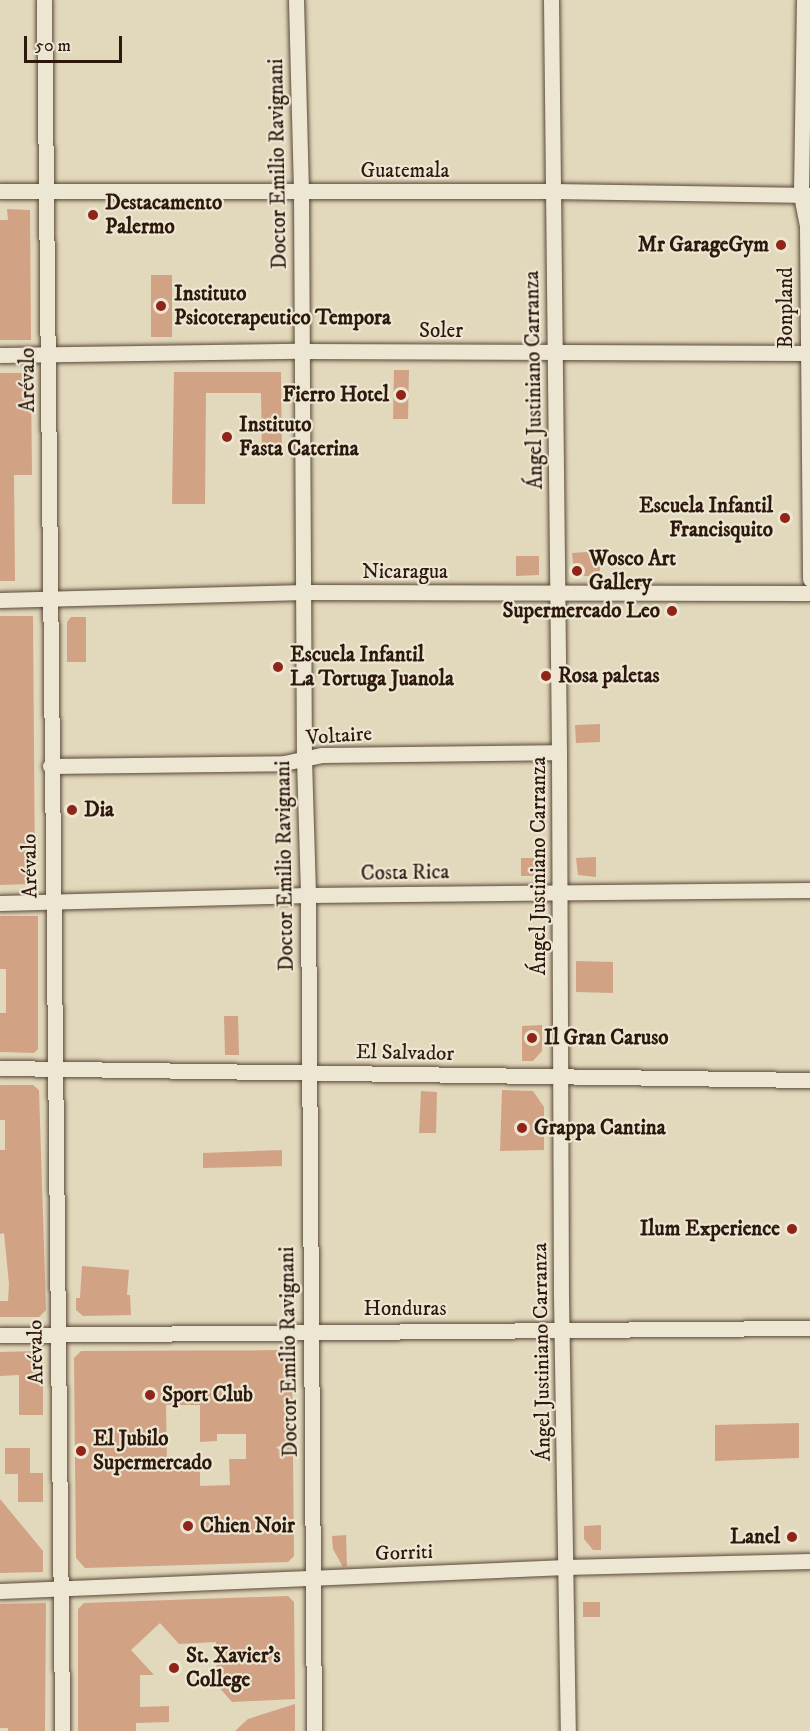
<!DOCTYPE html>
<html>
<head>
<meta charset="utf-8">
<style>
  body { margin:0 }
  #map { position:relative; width:810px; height:1731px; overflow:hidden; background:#e2d8bb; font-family:"IM FELL DW Pica",serif }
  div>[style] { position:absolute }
  .building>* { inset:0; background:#d2a284 }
  .roads { filter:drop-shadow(0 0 2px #5a4838) drop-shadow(0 0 2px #5a4838) }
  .street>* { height:15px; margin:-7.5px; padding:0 7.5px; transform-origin:7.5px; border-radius:7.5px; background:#ece6d3 }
  .dots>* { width:16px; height:16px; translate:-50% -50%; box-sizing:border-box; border:3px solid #ece6d3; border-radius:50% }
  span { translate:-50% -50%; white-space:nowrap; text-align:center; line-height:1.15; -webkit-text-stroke:4.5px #ece6d3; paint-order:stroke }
  .street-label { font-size:21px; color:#2d180c }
  .poi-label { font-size:21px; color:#2d180c; font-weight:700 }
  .left { translate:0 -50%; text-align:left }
  .right { translate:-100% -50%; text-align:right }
  .scale { position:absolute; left:24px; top:36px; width:98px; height:27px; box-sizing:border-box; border:3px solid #2d180c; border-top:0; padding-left:8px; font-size:18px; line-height:21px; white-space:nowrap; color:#2d180c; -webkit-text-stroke:4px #ece6d3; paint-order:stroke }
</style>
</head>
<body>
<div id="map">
  <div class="building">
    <div style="clip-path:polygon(7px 209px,30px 210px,31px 340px,0 340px,0 220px,8px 220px)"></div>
    <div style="clip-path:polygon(151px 275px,172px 275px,172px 337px,151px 337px)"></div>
    <div style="clip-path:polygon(394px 370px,409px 370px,408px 419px,393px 419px)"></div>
    <div style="clip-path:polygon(174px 372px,281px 372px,282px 456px,262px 456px,261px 393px,206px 393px,205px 504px,172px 504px)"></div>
    <div style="clip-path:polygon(0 373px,26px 373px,31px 378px,32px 475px,14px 475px,15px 581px,0 581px)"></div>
    <div style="clip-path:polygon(600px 551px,600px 576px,580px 576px,574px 573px,572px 553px)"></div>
    <div style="clip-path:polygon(516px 556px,539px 556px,539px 575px,516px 576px)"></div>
    <div style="clip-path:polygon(0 616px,33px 616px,35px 881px,32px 884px,0 885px)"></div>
    <div style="clip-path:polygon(71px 617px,86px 617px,86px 662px,67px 662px,67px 622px)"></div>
    <div style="clip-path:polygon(600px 724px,600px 742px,576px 743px,575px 725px)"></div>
    <div style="clip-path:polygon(596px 857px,596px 877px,578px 875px,576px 858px)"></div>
    <div style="clip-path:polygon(521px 858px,545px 858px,545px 868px,537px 876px,521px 876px)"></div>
    <div style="clip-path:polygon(0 916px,38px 916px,38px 1049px,34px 1053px,0 1052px,0 1013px,6px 1013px,6px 969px,0 969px)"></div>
    <div style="clip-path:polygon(576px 961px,613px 962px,613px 993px,576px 992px)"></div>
    <div style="clip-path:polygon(224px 1016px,238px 1016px,239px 1055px,225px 1055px)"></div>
    <div style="clip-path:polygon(542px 1025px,542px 1051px,533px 1061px,522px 1061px,522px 1026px)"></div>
    <div style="clip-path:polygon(0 1085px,33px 1085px,39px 1090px,46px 1310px,39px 1317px,0 1317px,0 1301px,8px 1301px,9px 1284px,4px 1233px,0 1234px,0 1150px,5px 1150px,5px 1120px,0 1120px)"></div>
    <div style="clip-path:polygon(502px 1090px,533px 1091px,544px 1107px,544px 1150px,500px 1151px)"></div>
    <div style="clip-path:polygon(421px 1091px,437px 1092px,436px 1133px,419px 1133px)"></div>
    <div style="clip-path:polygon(282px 1150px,282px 1166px,203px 1168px,203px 1153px)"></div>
    <div style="clip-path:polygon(82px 1266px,129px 1270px,127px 1295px,130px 1295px,131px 1315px,83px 1316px,76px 1310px,76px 1298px,80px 1298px)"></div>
    <div style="clip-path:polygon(evenodd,286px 1350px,292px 1355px,294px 1556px,288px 1562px,85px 1568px,76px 1558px,74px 1358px,81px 1351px,286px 1350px,166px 1405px,200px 1405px,200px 1442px,217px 1441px,217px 1434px,246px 1434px,246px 1459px,229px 1459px,230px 1485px,200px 1486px,200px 1468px,167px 1468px,166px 1405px)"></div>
    <div style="clip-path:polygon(36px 1351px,36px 1358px,43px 1358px,43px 1415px,19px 1415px,19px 1375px,0 1376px,0 1352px)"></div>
    <div style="clip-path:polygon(799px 1423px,799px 1458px,715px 1461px,715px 1425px)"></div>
    <div style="clip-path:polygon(5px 1448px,30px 1448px,30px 1473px,43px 1473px,43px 1502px,18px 1502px,18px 1474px,5px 1474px)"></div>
    <div style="clip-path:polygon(0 1499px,43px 1551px,43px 1572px,0 1573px)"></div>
    <div style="clip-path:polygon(601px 1525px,601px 1550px,593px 1550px,584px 1539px,584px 1526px)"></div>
    <div style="clip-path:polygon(346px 1535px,347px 1566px,343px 1567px,333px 1549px,332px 1536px)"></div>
    <div style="clip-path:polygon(288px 1596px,294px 1602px,295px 1699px,232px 1702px,217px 1685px,216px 1642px,179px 1644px,160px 1623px,131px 1650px,154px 1675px,140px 1675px,140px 1707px,169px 1706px,169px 1722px,136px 1723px,136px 1731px,78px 1731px,78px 1609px,84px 1603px)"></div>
    <div style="clip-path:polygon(583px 1602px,600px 1602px,600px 1617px,583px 1617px)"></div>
    <div style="clip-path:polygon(46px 1603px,45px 1731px,8px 1731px,8px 1728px,0 1728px,0 1604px)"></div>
    <div style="clip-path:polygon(295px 1704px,295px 1731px,235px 1731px,248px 1719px)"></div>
  </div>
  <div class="roads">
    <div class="street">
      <div style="left:44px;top:0;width:1731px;rotate:89.4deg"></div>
      <div style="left:296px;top:0;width:192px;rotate:88.5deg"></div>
      <div style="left:301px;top:192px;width:567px;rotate:89.7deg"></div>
      <div style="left:304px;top:759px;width:136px;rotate:88.3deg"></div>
      <div style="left:308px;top:895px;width:836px;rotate:89.59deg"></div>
      <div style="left:551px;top:0;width:752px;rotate:89.39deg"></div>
      <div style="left:559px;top:752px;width:544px;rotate:89.79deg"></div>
      <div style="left:561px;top:1296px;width:435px;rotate:89.1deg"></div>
      <div style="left:804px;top:0;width:195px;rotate:90.9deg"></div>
      <div style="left:801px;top:195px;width:33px;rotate:79deg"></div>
      <div style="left:807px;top:227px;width:352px;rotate:89.5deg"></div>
      <div style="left:0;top:191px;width:553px"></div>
      <div style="left:553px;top:191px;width:257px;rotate:0.9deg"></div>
      <div style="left:0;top:355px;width:300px;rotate:-0.8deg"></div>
      <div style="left:300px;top:351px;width:510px;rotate:0.22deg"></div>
      <div style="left:0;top:600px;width:305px;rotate:-1.5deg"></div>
      <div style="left:305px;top:592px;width:505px;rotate:0.11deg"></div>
      <div style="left:50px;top:766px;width:234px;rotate:-0.7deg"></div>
      <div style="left:284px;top:763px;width:39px;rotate:-12deg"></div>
      <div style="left:322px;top:755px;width:237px;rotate:-0.7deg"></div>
      <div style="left:0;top:903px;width:308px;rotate:-1.5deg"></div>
      <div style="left:308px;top:895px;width:502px;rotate:-0.57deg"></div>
      <div style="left:0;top:1068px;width:810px;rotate:0.85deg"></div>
      <div style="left:0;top:1335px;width:810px;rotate:-0.5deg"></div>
      <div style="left:0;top:1591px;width:566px;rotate:-2.43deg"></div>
      <div style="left:565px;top:1567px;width:245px;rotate:-1.4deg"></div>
    </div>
  </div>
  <div class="dots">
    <div style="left:93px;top:215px;background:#8f2418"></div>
    <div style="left:781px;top:245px;background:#8f2418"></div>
    <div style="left:161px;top:306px;background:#8f2418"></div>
    <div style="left:401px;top:395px;background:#8f2418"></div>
    <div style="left:227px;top:437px;background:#8f2418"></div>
    <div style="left:785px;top:518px;background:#8f2418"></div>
    <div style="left:577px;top:571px;background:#8f2418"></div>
    <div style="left:672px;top:611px;background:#8f2418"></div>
    <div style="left:278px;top:667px;background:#8f2418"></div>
    <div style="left:546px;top:676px;background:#8f2418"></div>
    <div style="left:72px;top:810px;background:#8f2418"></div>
    <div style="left:532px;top:1038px;background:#8f2418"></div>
    <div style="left:522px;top:1128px;background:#8f2418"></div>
    <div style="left:792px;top:1229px;background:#8f2418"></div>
    <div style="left:150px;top:1395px;background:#8f2418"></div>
    <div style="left:81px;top:1451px;background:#8f2418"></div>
    <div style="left:188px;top:1526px;background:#8f2418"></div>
    <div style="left:792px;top:1537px;background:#8f2418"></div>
    <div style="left:174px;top:1668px;background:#8f2418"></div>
  </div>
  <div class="street-label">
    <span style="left:278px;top:164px;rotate:-91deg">Doctor Emilio Ravignani</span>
    <span style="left:405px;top:171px">Guatemala</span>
    <span style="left:786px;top:308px;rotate:-90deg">Bonpland</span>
    <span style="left:441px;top:331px">Soler</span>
    <span style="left:28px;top:380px;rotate:-90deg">Arévalo</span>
    <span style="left:534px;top:380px;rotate:-91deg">Ángel Justiniano Carranza</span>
    <span style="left:405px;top:572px">Nicaragua</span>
    <span style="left:339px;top:736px;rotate:-4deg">Voltaire</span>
    <span style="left:30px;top:866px;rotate:-91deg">Arévalo</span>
    <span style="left:285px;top:866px;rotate:-91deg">Doctor Emilio Ravignani</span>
    <span style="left:539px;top:866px;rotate:-90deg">Ángel Justiniano Carranza</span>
    <span style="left:405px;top:873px;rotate:-1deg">Costa Rica</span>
    <span style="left:405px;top:1053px;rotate:1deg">El Salvador</span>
    <span style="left:405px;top:1309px">Honduras</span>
    <span style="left:36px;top:1352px;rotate:-91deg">Arévalo</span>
    <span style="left:289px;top:1352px;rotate:-91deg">Doctor Emilio Ravignani</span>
    <span style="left:542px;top:1352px;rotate:-91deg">Ángel Justiniano Carranza</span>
    <span style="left:404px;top:1553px;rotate:-2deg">Gorriti</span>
  </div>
  <div class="poi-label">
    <span class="left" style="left:105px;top:215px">Destacamento<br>Palermo</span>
    <span class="right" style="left:769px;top:245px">Mr GarageGym</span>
    <span class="left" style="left:174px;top:306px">Instituto<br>Psicoterapeutico Tempora</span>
    <span class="right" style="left:389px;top:395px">Fierro Hotel</span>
    <span class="left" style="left:239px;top:437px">Instituto<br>Fasta Caterina</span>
    <span class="right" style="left:773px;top:518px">Escuela Infantil<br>Francisquito</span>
    <span class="left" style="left:589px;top:571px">Wosco Art<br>Gallery</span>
    <span class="right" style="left:660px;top:611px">Supermercado Leo</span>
    <span class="left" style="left:290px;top:667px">Escuela Infantil<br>La Tortuga Juanola</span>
    <span class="left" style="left:558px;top:676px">Rosa paletas</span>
    <span class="left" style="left:84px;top:810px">Dia</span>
    <span class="left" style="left:544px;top:1038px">Il Gran Caruso</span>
    <span class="left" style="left:534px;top:1128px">Grappa Cantina</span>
    <span class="right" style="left:780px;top:1229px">Ilum Experience</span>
    <span class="left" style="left:162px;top:1395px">Sport Club</span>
    <span class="left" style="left:93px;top:1451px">El Jubilo<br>Supermercado</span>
    <span class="left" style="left:200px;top:1526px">Chien Noir</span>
    <span class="right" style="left:780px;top:1537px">Lanel</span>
    <span class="left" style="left:186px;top:1668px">St. Xavier's<br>College</span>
  </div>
  <div class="scale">50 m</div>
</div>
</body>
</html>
